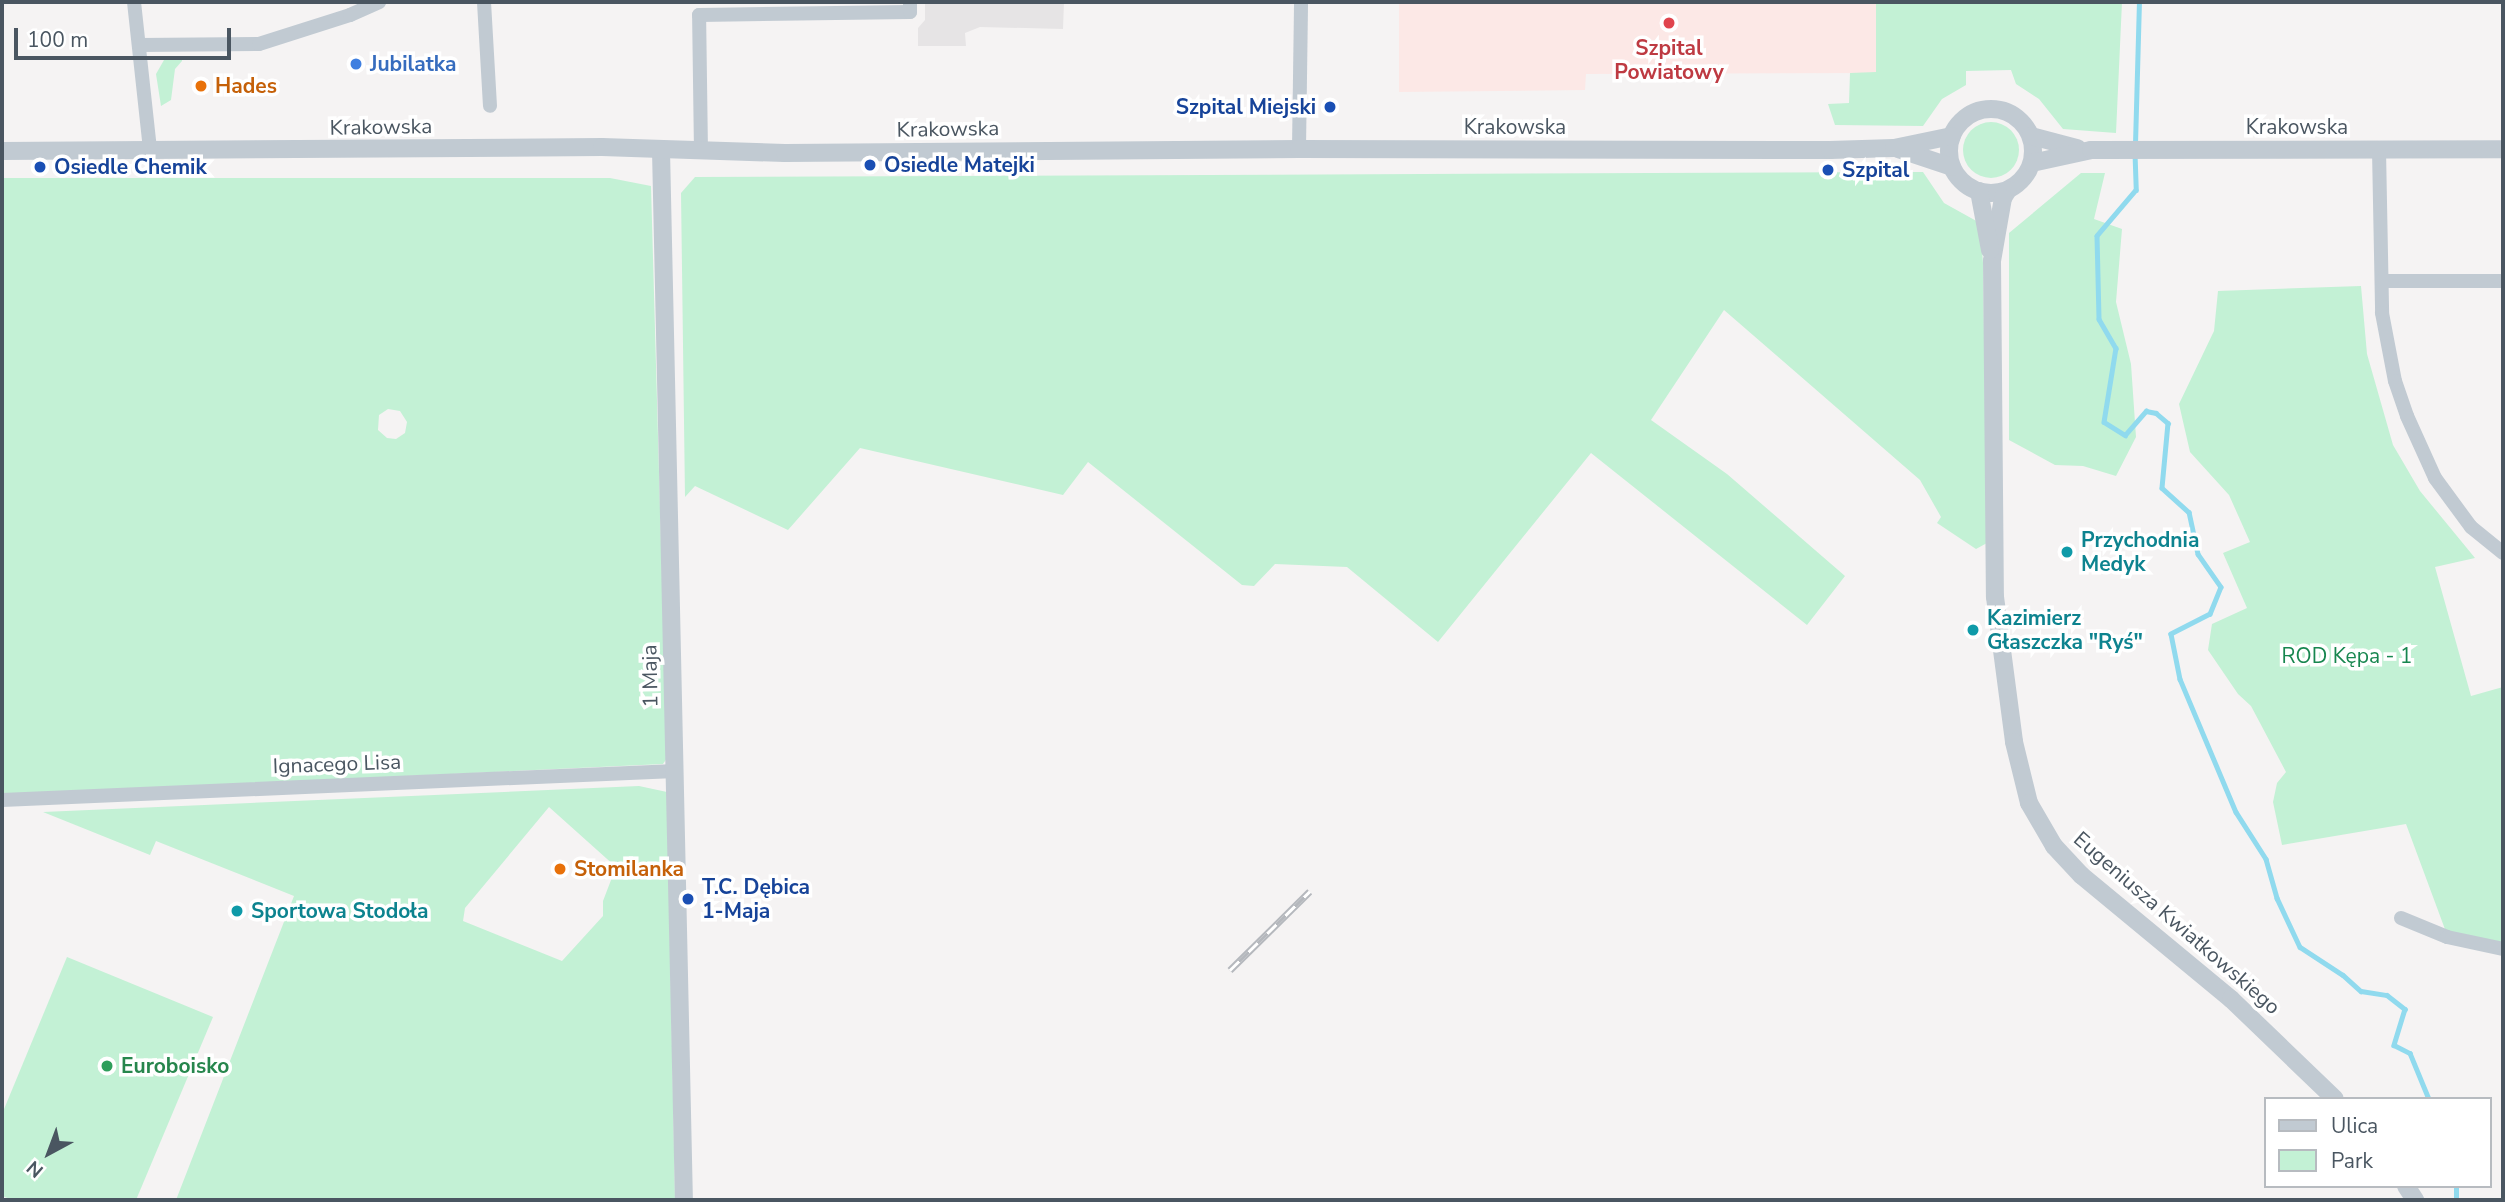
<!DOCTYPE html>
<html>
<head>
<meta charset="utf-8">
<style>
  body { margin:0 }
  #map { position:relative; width:2505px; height:1202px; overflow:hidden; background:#f5f3f3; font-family:"Nunito Sans",sans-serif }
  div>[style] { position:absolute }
  .education>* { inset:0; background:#e6e4e5 }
  .medical>* { inset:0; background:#fce8e6 }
  .green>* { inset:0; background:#c3f1d5 }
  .round { border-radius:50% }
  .stream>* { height:4.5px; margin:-2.25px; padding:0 2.25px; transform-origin:2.25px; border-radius:2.25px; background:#90daee }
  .minor>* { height:14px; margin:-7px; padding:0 7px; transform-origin:7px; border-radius:7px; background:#c1cad2 }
  .tertiary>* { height:18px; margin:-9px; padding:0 9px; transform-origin:9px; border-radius:9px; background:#c1cad2 }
  .tertiary>.ring { margin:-9px; padding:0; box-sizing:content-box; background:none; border:18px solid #c1cad2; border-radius:50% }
  .rail>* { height:7px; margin-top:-3.5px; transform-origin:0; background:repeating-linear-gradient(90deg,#fff 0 13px,#b5b8bd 0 26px); box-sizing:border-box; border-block:2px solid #b5b8bd }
  .dots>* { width:19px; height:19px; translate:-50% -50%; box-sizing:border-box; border:4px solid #fff; border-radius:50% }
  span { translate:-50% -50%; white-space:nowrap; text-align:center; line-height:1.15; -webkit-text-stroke:7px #fff; paint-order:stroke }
  .health-label { font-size:21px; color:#be3a42; font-weight:700 }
  .shop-label { font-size:21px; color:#366cbe; font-weight:700 }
  .left { translate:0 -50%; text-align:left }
  .food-label { font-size:21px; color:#c56008; font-weight:700 }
  .transit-label { font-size:21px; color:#164399; font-weight:700 }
  .right { translate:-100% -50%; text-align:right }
  .street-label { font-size:21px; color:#4a5661 }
  .culture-label { font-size:21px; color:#0d838f; font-weight:700 }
  .park-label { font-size:21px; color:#17864f }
  .leisure-label { font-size:21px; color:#27864d; font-weight:700 }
  .frame { position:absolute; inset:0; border:4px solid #4a5661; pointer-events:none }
  .legend { position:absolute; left:2264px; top:1097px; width:228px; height:91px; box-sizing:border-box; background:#fff; border:2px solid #b7bbc0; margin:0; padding:9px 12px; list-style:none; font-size:21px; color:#4a5661 }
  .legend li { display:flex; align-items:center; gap:14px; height:35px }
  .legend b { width:35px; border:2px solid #b7bbc0 }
  .north { position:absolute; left:14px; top:1118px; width:70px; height:70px; -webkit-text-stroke:5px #fff; paint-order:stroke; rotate:221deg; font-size:19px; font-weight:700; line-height:28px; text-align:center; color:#4a5661 }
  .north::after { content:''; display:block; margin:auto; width:24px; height:32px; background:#4a5661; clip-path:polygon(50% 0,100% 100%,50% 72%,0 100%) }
  .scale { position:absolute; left:14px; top:28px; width:217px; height:32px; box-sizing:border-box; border:4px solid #4a5661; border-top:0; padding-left:9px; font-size:21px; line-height:24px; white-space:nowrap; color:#4a5661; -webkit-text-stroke:5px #fff; paint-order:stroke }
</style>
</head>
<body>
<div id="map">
  <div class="education">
    <div style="clip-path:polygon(925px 2px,1064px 2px,1063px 29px,980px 27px,965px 33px,966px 46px,918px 46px,918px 28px,925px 20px)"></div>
  </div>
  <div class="medical">
    <div style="clip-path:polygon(1399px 2px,1876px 2px,1876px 73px,1586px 74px,1585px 90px,1399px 92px)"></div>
  </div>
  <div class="green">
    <div style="clip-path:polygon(1876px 2px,2122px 2px,2116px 133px,2063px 129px,2039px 99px,2016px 84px,2011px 70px,1966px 71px,1966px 85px,1942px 99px,1923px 126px,1835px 125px,1828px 104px,1849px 103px,1850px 73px,1876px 72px)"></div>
    <div style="clip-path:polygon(171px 57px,182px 58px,182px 61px,175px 69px,171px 100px,161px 106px,156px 74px,164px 60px)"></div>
    <div class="round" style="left:1963px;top:122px;width:56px;height:56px"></div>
    <div style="clip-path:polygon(1923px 172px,1944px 203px,1980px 223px,1983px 263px,1987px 543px,1976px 549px,1937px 523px,1941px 517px,1920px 480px,1724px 310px,1651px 420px,1727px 474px,1845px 576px,1807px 625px,1591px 453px,1438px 642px,1347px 567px,1275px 564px,1254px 586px,1242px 585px,1088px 462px,1063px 495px,860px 448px,788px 530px,695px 486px,685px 497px,681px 193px,695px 177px)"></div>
    <div style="clip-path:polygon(2081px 173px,2105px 173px,2094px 219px,2122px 229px,2116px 302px,2131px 364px,2136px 437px,2116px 476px,2083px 466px,2055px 465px,2009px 440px,2009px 233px)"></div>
    <div style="clip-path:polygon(evenodd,2px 178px,610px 178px,651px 186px,667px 758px,663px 764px,2px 795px,2px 178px,388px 409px,400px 411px,407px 422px,405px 433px,396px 439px,387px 438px,378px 430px,379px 415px,388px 409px)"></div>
    <div style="clip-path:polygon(2361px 286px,2367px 354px,2393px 445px,2420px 491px,2475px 558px,2435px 567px,2471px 696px,2503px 687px,2503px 943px,2446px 932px,2406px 824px,2282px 845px,2273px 802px,2277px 783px,2286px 772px,2251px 706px,2238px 694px,2208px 650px,2212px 624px,2247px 608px,2223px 553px,2250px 542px,2229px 495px,2190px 452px,2179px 404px,2214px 331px,2218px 291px)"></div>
    <div style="clip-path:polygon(evenodd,639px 786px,667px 792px,675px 1200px,176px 1200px,294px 896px,156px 841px,150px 855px,43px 812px,639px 786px,549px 807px,616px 867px,603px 901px,603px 916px,562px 961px,463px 921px,465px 908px,549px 807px)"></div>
    <div style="clip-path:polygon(67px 957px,213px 1017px,136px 1200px,13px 1200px,2px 1196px,2px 1114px)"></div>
  </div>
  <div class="stream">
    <div style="left:2135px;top:144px;width:142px;rotate:-88.4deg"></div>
    <div style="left:2135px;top:153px;width:37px;rotate:88deg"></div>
    <div style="left:2136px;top:190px;width:60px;rotate:130.3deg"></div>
    <div style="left:2097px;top:236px;width:83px;rotate:88.6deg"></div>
    <div style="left:2099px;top:319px;width:34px;rotate:60deg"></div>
    <div style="left:2116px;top:348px;width:75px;rotate:99.2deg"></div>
    <div style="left:2104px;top:422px;width:25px;rotate:32deg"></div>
    <div style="left:2125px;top:435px;width:32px;rotate:-49deg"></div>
    <div style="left:2146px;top:411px;width:10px;rotate:11deg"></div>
    <div style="left:2156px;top:413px;width:16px;rotate:40deg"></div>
    <div style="left:2168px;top:423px;width:65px;rotate:95.3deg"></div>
    <div style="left:2162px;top:488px;width:36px;rotate:42deg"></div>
    <div style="left:2189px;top:512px;width:43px;rotate:77.9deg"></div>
    <div style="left:2198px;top:554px;width:40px;rotate:55.1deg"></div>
    <div style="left:2221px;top:587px;width:29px;rotate:112deg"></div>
    <div style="left:2210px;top:614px;width:44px;rotate:152.9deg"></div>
    <div style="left:2171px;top:634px;width:46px;rotate:78.7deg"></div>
    <div style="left:2180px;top:679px;width:144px;rotate:67.2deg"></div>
    <div style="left:2236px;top:812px;width:56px;rotate:57.4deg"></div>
    <div style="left:2266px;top:859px;width:41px;rotate:74.2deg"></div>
    <div style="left:2277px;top:898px;width:54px;rotate:64.9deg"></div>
    <div style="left:2300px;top:947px;width:51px;rotate:33.1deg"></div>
    <div style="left:2343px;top:975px;width:24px;rotate:42deg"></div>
    <div style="left:2361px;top:991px;width:26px;rotate:9deg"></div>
    <div style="left:2387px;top:995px;width:23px;rotate:38deg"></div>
    <div style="left:2405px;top:1009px;width:38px;rotate:107deg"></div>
    <div style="left:2394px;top:1045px;width:18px;rotate:27deg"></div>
    <div style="left:2410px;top:1053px;width:50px;rotate:67.6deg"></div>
    <div style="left:2456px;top:1200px;width:14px;rotate:-90deg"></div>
  </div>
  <div class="minor">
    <div style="left:134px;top:2px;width:148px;rotate:83.8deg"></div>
    <div style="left:484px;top:2px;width:104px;rotate:86.7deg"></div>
    <div style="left:139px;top:45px;width:120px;rotate:-0.5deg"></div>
    <div style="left:259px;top:44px;width:96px;rotate:-17.7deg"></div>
    <div style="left:350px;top:15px;width:32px;rotate:-24deg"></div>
    <div style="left:1299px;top:149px;width:147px;rotate:-89.2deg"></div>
    <div style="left:2379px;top:150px;width:163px;rotate:88.9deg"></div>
    <div style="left:2382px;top:313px;width:69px;rotate:79.2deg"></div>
    <div style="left:2395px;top:381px;width:37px;rotate:71deg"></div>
    <div style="left:2407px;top:416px;width:68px;rotate:65.7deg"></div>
    <div style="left:2435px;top:478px;width:61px;rotate:53.7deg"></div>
    <div style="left:2471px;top:527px;width:41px;rotate:39.1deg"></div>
    <div style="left:701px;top:152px;width:137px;rotate:-90.8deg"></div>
    <div style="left:699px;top:15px;width:211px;rotate:-0.8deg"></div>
    <div style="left:910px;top:12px;width:10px;rotate:-90deg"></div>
    <div style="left:2382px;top:281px;width:121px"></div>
    <div style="left:2px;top:800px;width:674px;rotate:-2.47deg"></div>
    <div style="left:2401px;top:918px;width:50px;rotate:22.4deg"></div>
    <div style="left:2447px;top:937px;width:57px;rotate:12.1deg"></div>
  </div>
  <div class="tertiary">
    <div class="ring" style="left:1949px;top:109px;width:66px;height:66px"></div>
    <div style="left:2031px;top:136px;width:48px;rotate:14.6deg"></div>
    <div style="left:1898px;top:149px;width:57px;rotate:18.4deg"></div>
    <div style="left:661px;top:150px;width:1050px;rotate:88.75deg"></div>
    <div style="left:2px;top:151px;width:600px;rotate:-0.38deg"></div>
    <div style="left:602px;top:147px;width:183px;rotate:1.9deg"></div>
    <div style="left:785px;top:153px;width:514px;rotate:-0.45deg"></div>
    <div style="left:1299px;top:149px;width:531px;rotate:0.11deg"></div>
    <div style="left:1830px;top:150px;width:64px;rotate:-1.8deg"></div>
    <div style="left:1894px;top:148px;width:59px;rotate:-11.7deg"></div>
    <div style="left:2032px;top:163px;width:60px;rotate:-12.4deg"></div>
    <div style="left:2091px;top:150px;width:412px;rotate:-0.1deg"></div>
    <div style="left:2008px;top:190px;width:9px;rotate:122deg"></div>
    <div style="left:2003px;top:198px;width:64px;rotate:99.9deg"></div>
    <div style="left:1992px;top:261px;width:336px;rotate:89.5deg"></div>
    <div style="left:1995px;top:597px;width:146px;rotate:82.5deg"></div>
    <div style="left:2014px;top:742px;width:63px;rotate:76.2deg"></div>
    <div style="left:2029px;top:803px;width:50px;rotate:59.8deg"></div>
    <div style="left:2054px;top:846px;width:40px;rotate:47deg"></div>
    <div style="left:2081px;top:875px;width:195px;rotate:39.6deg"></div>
    <div style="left:2231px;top:999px;width:144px;rotate:43.9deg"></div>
    <div style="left:1979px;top:191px;width:60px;rotate:79.4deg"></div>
    <div style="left:2406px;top:1186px;width:17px;rotate:57deg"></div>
  </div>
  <div class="rail">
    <div style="left:1230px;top:970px;width:112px;rotate:-44.6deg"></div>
  </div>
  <div class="dots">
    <div style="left:1669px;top:23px;background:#e0444e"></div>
    <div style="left:356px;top:64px;background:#3f7fe0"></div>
    <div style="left:201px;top:86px;background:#e8710a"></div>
    <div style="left:1330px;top:107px;background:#1a4fb4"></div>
    <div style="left:870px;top:165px;background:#1a4fb4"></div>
    <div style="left:40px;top:167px;background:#1a4fb4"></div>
    <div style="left:1828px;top:170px;background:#1a4fb4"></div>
    <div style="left:2067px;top:552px;background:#0f9aa8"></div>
    <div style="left:1973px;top:630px;background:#0f9aa8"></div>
    <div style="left:560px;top:869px;background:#e8710a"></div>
    <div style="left:688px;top:899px;background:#1a4fb4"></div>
    <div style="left:237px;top:911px;background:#0f9aa8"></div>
    <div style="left:107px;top:1066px;background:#2e9e5b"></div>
  </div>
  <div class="health-label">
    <span style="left:1669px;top:60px">Szpital<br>Powiatowy</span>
  </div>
  <div class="shop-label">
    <span class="left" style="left:370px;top:64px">Jubilatka</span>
  </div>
  <div class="food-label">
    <span class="left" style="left:215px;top:86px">Hades</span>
    <span class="left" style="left:574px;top:869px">Stomilanka</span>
  </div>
  <div class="transit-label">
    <span class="right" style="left:1316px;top:107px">Szpital Miejski</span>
    <span class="left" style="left:884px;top:165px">Osiedle Matejki</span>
    <span class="left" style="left:54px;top:167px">Osiedle Chemik</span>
    <span class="left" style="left:1842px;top:170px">Szpital</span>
    <span class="left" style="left:702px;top:899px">T.C. Dębica<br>1-Maja</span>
  </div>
  <div class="street-label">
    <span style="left:381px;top:127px;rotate:-1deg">Krakowska</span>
    <span style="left:1515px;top:127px">Krakowska</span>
    <span style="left:2297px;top:127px">Krakowska</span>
    <span style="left:948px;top:129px;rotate:-1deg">Krakowska</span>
    <span style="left:650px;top:676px;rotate:-91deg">1 Maja</span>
    <span style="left:337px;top:764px;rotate:-2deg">Ignacego Lisa</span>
    <span style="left:2177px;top:923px;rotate:41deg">Eugeniusza Kwiatkowskiego</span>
  </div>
  <div class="culture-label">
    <span class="left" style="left:2081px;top:552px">Przychodnia<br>Medyk</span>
    <span class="left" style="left:1987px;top:630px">Kazimierz<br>Głaszczka "Ryś"</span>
    <span class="left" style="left:251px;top:911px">Sportowa Stodoła</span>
  </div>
  <div class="park-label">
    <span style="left:2347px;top:656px">ROD Kępa - 1</span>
  </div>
  <div class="leisure-label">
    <span class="left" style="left:121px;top:1066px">Euroboisko</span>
  </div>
  <div class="frame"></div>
  <ul class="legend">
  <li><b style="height:9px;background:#c1cad2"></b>Ulica</li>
  <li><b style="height:19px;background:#c3f1d5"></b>Park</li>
  </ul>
  <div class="north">N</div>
  <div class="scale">100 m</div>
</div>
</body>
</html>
